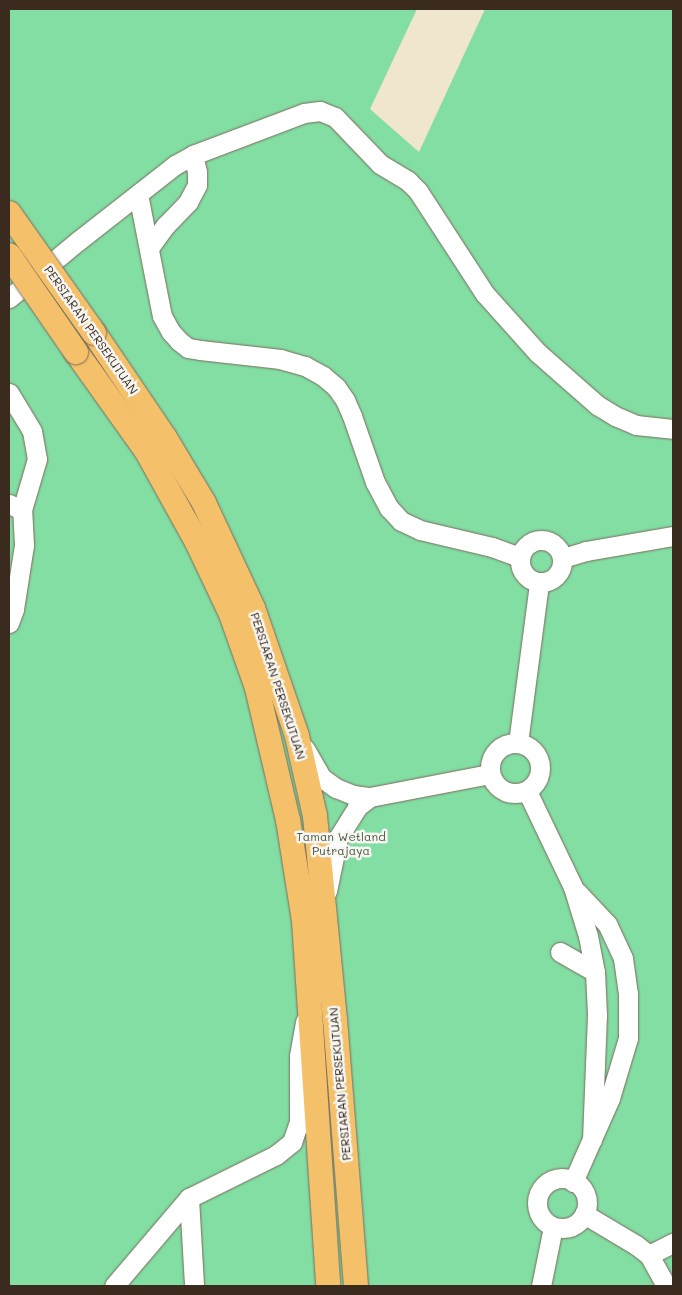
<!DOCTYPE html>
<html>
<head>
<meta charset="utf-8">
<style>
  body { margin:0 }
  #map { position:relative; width:682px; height:1295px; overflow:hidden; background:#f0e6ce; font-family:Mali,sans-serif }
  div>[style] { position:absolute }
  .green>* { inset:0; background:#83dea4 }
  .roads { filter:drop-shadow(0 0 1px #7a6c5c) drop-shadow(0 0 1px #7a6c5c) }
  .minor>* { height:19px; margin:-9.5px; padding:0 9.5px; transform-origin:9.5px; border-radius:9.5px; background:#fff }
  .minor>.ring { margin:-9.5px; padding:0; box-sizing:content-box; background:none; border:19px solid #fff; border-radius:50% }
  .major>* { height:24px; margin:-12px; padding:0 12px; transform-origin:12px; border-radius:12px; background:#f4c16a }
  .bridges { filter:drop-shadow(0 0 1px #7a6c5c) drop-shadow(0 0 1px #7a6c5c) }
  .major-bridge>* { height:24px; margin:-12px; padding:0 12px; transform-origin:12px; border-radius:12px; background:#f4c16a }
  span { translate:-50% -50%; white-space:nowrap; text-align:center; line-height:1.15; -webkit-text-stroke:5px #f6f6f2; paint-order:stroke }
  .street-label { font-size:12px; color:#3b2a1e }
  .park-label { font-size:12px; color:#4d5740 }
  .frame { position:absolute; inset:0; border:10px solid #3b2a1e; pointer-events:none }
</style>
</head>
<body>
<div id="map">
  <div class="green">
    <div style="clip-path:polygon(9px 9px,417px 9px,370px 109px,419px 152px,485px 9px,673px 9px,673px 1286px,9px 1286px)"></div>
  </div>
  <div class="roads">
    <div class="minor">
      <div style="left:138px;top:194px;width:124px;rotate:78.9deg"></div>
      <div style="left:162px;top:316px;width:18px;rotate:61deg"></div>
      <div style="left:171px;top:332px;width:12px;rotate:48deg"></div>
      <div style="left:179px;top:341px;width:11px;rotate:38deg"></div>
      <div style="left:188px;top:348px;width:12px;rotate:9deg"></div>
      <div style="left:200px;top:350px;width:81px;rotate:6.4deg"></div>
      <div style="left:280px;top:359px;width:26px;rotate:16deg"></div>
      <div style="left:305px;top:366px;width:21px;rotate:29deg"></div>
      <div style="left:323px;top:376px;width:17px;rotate:40deg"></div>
      <div style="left:336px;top:387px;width:16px;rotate:55deg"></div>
      <div style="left:345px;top:400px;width:17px;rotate:66deg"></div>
      <div style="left:352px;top:416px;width:70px;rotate:70.8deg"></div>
      <div style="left:375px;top:482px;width:30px;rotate:62deg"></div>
      <div style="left:389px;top:508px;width:18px;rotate:47deg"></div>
      <div style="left:401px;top:521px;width:21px;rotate:25deg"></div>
      <div style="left:420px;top:530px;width:74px;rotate:13.3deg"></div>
      <div style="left:492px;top:547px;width:30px;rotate:20deg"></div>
      <div style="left:149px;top:248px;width:29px;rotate:-54deg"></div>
      <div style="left:166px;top:225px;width:32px;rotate:-46deg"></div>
      <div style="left:188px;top:202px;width:19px;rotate:-62deg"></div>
      <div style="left:197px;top:185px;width:13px;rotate:-90deg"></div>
      <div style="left:197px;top:172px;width:17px;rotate:-103deg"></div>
      <div style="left:9px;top:298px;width:89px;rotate:-39.6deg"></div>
      <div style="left:78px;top:241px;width:123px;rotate:-38.1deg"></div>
      <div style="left:175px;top:165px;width:21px;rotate:-29deg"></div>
      <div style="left:193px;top:155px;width:119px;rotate:-20.7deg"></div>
      <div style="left:304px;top:113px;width:16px;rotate:-7deg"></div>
      <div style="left:320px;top:111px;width:16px;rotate:22deg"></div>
      <div style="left:335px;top:117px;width:65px;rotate:46.2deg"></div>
      <div style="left:380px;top:164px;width:33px;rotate:31deg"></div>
      <div style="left:408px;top:181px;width:14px;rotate:45deg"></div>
      <div style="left:418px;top:191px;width:123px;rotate:57deg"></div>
      <div style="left:485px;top:294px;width:79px;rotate:48.1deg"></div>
      <div style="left:538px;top:353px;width:79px;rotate:41.4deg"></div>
      <div style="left:597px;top:405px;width:21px;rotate:31deg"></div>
      <div style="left:615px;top:416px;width:23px;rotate:23deg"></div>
      <div style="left:636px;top:425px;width:37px;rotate:6deg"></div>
      <div style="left:9px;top:393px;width:44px;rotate:58.8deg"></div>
      <div style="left:32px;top:431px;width:28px;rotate:80deg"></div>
      <div style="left:37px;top:459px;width:53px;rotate:106.4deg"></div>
      <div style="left:22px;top:510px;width:14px;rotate:-155deg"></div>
      <div class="ring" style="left:520px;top:540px;width:23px;height:23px"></div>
      <div style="left:563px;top:558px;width:24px;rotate:-17deg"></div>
      <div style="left:586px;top:551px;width:88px;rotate:-9.8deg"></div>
      <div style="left:9px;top:623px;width:15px;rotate:-70deg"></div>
      <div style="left:14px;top:609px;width:65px;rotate:-81.1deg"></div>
      <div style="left:24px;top:545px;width:35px;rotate:-93deg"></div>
      <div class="ring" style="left:490px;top:743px;width:31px;height:31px"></div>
      <div style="left:518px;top:743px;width:161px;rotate:-82.5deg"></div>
      <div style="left:305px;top:749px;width:34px;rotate:60deg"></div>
      <div style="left:322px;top:778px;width:17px;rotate:36deg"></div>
      <div style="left:336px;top:788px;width:18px;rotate:22deg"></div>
      <div style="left:353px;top:795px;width:17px;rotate:7deg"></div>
      <div style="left:370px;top:797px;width:121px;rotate:-10.9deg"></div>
      <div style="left:527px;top:791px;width:106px;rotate:64.4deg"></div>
      <div style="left:573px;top:887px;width:51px;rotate:73deg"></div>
      <div style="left:588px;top:936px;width:37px;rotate:79deg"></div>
      <div style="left:595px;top:972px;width:43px;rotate:87.3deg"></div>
      <div style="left:597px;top:1015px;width:125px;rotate:92.3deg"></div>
      <div style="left:327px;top:891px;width:54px;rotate:-78.3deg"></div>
      <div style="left:338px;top:838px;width:36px;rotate:-58deg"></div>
      <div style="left:357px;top:807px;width:16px;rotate:-38deg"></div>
      <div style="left:560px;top:952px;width:40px;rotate:29.7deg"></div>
      <div class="ring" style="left:537px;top:1178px;width:31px;height:31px"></div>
      <div style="left:573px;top:1182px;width:92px;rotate:-66.2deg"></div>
      <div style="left:610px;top:1098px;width:63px;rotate:-73.3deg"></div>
      <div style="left:628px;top:1038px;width:44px;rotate:-90deg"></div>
      <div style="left:628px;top:994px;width:36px;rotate:-98deg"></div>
      <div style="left:623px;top:958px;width:38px;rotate:-115deg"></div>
      <div style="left:607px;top:924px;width:44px;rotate:-133.2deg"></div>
      <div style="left:189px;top:1198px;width:88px;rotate:86.7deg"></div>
      <div style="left:584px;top:1214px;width:61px;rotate:30.8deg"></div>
      <div style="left:636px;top:1245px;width:16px;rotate:38deg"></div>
      <div style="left:649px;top:1255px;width:35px;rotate:61deg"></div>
      <div style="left:649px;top:1255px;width:27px;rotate:-27deg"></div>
      <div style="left:114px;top:1286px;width:116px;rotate:-49.6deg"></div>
      <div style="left:189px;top:1198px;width:97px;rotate:-26.3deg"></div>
      <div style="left:276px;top:1155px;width:21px;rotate:-39deg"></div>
      <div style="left:292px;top:1142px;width:21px;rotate:-71deg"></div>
      <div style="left:299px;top:1122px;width:66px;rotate:-90deg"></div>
      <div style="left:299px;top:1056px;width:35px;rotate:-80deg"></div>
      <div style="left:541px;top:1286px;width:60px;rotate:-78.5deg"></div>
    </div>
    <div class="major">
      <div style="left:94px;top:333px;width:127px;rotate:55.9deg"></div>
      <div style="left:165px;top:438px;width:76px;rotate:59deg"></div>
      <div style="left:204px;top:503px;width:116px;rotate:65deg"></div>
      <div style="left:253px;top:608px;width:135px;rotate:71deg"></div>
      <div style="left:297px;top:736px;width:82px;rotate:77.3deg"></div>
      <div style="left:315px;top:816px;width:204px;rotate:84.4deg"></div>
      <div style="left:335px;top:1019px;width:268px;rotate:85.5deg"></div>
      <div style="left:76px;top:352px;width:120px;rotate:54.5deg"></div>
      <div style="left:146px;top:450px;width:105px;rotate:61deg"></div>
      <div style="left:197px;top:542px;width:80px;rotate:64.7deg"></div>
      <div style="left:231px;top:614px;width:78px;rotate:70.6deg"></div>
      <div style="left:257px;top:688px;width:136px;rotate:76.8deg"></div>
      <div style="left:288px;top:820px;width:102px;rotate:81deg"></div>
      <div style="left:304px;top:921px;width:366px;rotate:86.2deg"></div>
    </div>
  </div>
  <div class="bridges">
    <div class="major-bridge">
      <div style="left:9px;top:213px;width:147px;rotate:54.7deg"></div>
      <div style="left:9px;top:255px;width:118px;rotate:55.4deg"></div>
    </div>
  </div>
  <div class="street-label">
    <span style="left:91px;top:330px;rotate:55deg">PERSIARAN PERSEKUTUAN</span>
    <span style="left:278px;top:686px;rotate:72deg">PERSIARAN PERSEKUTUAN</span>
    <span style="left:340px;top:1084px;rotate:-95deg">PERSIARAN PERSEKUTUAN</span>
  </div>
  <div class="park-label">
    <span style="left:341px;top:844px">Taman Wetland<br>Putrajaya</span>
  </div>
  <div class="frame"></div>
</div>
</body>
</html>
